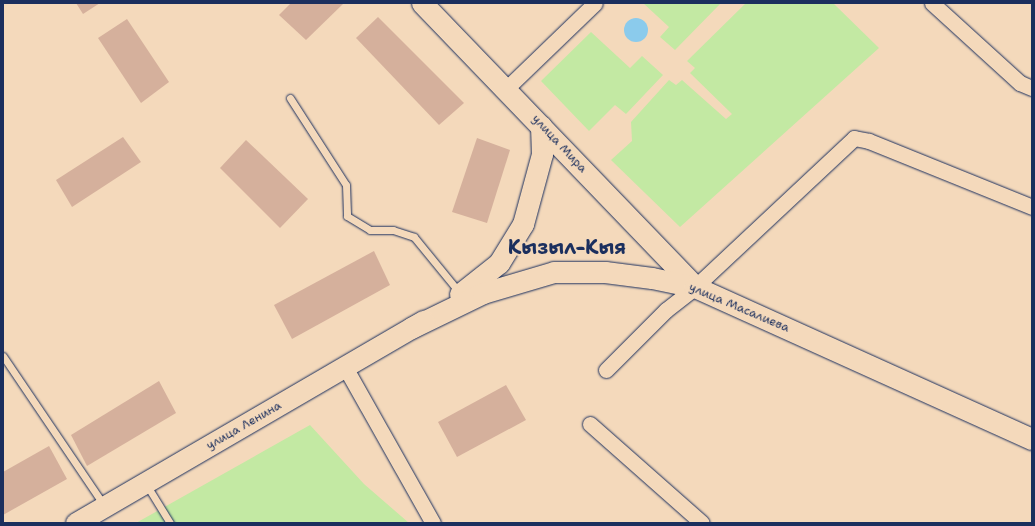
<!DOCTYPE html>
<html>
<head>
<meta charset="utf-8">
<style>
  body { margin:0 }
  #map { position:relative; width:1035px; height:526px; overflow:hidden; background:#f4d9bb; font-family:"Shantell Sans",sans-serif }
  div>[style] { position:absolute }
  .green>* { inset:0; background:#c3e9a3 }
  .water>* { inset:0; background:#8bcbec }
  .round { border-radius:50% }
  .building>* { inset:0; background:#d5b09c }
  .roads { filter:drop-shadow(0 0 1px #1b2f5e) drop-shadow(0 0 1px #1b2f5e) }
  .service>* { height:7px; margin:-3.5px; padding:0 3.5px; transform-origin:3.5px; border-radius:3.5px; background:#f4d9bb }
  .minor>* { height:15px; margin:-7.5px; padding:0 7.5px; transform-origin:7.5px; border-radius:7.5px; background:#f4d9bb }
  .secondary>* { height:21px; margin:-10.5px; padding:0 10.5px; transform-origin:10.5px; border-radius:10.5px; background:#f4d9bb }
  span { translate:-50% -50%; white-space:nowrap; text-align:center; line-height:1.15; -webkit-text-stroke:4px #f4d9bb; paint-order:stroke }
  .street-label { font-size:12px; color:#1b2f5e }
  .town-label { font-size:20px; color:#1b2f5e; font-weight:700 }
  .frame { position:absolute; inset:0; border:4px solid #1b2f5e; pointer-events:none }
</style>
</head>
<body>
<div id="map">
  <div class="green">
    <div style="clip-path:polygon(643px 3px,721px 3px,675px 50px,660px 37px,669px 27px)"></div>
    <div style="clip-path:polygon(746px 3px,833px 3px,879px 48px,680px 227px,611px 160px,632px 141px,631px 122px,669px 80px,676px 85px,682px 80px,726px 119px,732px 114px,690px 73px,695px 68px,687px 61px)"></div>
    <div style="clip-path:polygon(591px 32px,630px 68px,642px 56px,663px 75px,626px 114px,615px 105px,589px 131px,541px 81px)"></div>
    <div style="clip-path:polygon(310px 425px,364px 484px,409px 523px,136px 523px)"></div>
  </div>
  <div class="water">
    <div class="round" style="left:624px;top:18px;width:24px;height:24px"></div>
  </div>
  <div class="building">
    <div style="clip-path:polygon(76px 3px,100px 3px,83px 14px)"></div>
    <div style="clip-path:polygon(291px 3px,344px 3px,306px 40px,279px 15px)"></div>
    <div style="clip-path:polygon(378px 17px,464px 103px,439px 125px,356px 38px)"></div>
    <div style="clip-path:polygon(127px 19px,169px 82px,141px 103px,98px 38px)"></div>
    <div style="clip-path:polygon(123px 137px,141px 162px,72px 207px,56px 180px)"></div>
    <div style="clip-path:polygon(477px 138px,510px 150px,487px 223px,452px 212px)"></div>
    <div style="clip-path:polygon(246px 140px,308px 199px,280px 228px,220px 168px)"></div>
    <div style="clip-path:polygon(374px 251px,390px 285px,292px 339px,274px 305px)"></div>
    <div style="clip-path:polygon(159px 381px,176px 413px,87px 466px,71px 435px)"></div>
    <div style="clip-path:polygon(506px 385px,526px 420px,457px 457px,438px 422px)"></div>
    <div style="clip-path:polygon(49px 446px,67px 479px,3px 515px,3px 472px)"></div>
  </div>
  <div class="roads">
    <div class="service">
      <div style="left:290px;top:98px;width:103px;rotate:57.2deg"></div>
      <div style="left:346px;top:185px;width:31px;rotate:88deg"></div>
      <div style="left:347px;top:216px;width:27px;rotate:31deg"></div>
      <div style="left:370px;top:230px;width:23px"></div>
      <div style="left:393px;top:230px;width:22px;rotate:18deg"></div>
      <div style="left:414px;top:237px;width:71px;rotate:50.7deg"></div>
      <div style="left:3px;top:356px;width:180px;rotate:55.9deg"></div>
      <div style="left:146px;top:484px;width:46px;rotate:58.4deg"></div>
    </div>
    <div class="minor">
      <div style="left:932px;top:3px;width:119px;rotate:42.3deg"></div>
      <div style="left:1020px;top:83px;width:13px;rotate:23deg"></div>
      <div style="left:507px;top:88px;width:122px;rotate:-44deg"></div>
      <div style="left:345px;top:367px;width:179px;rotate:60.6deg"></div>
      <div style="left:606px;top:370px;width:85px;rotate:-45deg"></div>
      <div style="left:666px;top:310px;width:37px;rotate:-38deg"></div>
      <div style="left:695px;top:287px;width:218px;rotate:-43.1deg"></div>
      <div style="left:854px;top:138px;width:15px;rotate:11deg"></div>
      <div style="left:869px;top:141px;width:176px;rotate:22deg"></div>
      <div style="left:590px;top:424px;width:149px;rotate:41.5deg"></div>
    </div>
    <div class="secondary">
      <div style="left:422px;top:3px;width:394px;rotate:46.1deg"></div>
      <div style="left:460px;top:294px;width:50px;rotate:-38.5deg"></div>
      <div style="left:499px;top:263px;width:46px;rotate:-58.4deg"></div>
      <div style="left:523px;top:224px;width:73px;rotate:-74.8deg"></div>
      <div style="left:542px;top:154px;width:28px;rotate:-92deg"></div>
      <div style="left:411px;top:328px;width:80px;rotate:-25.9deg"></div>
      <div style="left:483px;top:293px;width:74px;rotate:-16.5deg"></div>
      <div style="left:554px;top:272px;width:51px"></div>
      <div style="left:605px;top:272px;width:47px;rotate:7.3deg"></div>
      <div style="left:652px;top:278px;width:44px;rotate:11.8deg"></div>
      <div style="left:695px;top:287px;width:370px;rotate:24.3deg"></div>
      <div style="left:76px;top:523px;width:402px;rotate:-30.2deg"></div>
    </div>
  </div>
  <div class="street-label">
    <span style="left:559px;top:144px;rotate:47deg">улица Мира</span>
    <span style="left:739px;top:308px;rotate:23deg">улица Масалиева</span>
    <span style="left:244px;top:426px;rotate:-30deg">улица Ленина</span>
  </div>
  <div class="town-label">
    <span style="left:567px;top:247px">Кызыл-Кыя</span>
  </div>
  <div class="frame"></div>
</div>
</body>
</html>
